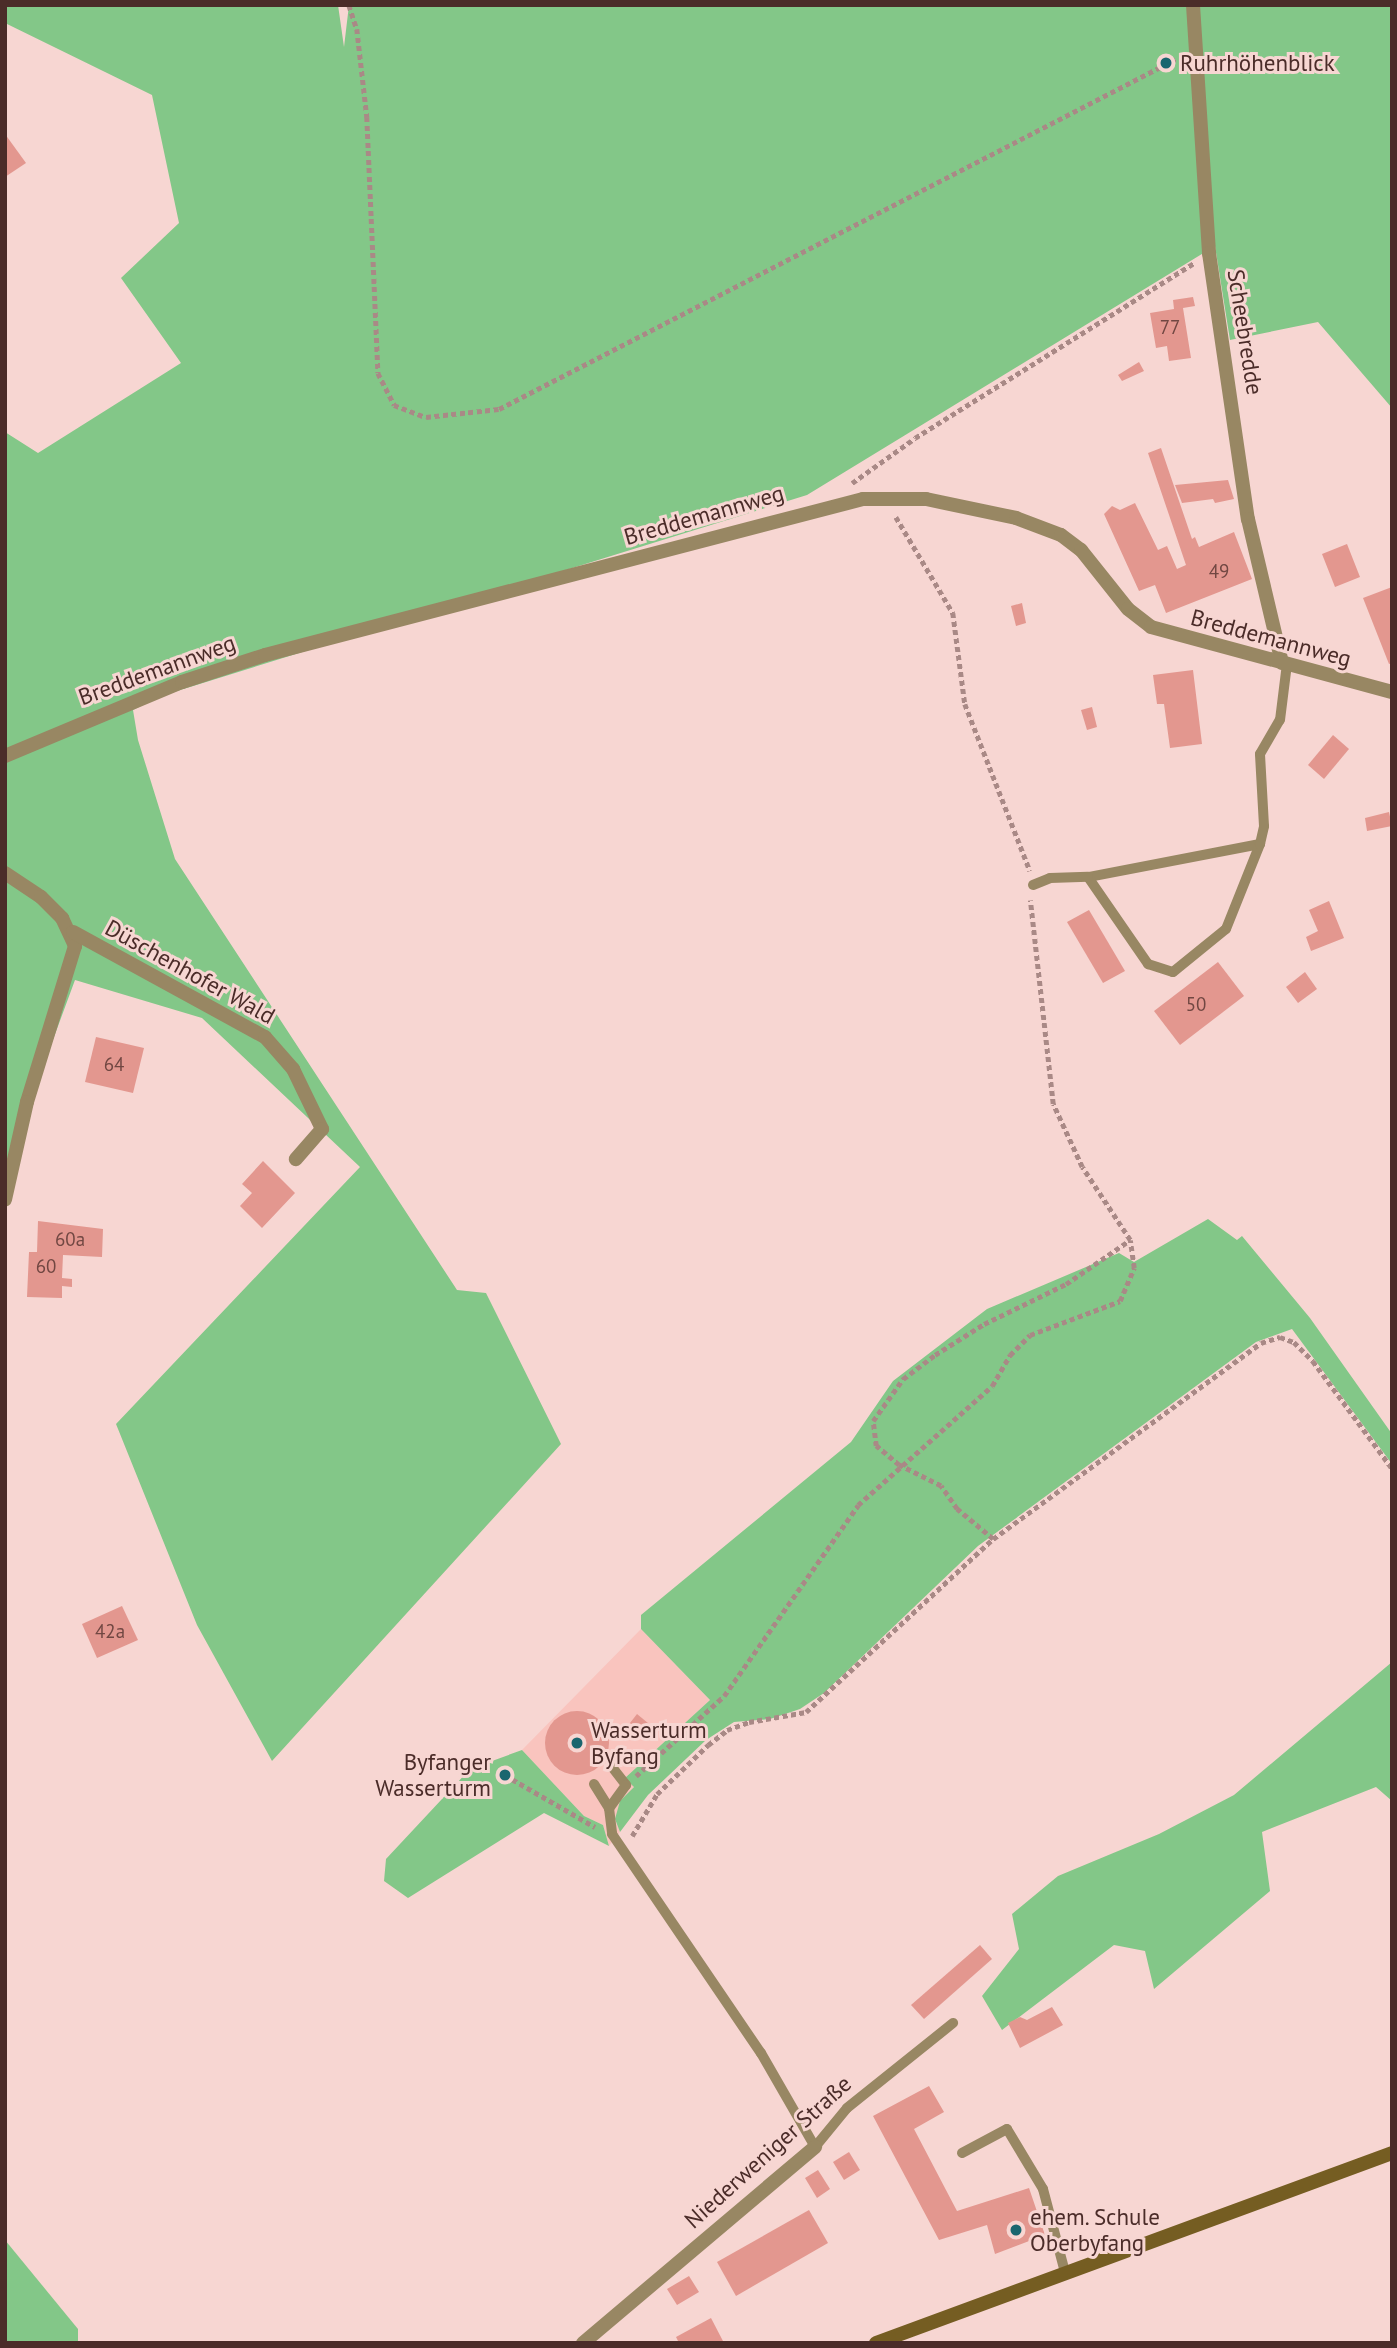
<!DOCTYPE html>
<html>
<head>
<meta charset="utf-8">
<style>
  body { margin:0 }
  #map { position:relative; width:1397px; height:2348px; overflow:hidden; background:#f7d6d2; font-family:"PT Sans",sans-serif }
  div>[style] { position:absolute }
  .built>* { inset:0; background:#f9c4be }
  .green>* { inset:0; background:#83c788 }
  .building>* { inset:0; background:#e3978f }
  .round { border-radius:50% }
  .path>* { height:4.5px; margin-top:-2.25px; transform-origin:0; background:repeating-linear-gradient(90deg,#a98986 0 5px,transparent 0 8.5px) }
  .lane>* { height:10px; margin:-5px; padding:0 5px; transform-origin:5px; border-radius:5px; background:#988763 }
  .street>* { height:14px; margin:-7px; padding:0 7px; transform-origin:7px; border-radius:7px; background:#988763 }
  .secondary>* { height:14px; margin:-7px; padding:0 7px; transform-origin:7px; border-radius:7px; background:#755d22 }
  .dots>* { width:19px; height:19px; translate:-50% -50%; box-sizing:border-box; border:4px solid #f7d6d2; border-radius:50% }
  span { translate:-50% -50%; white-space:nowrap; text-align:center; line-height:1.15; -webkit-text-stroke:6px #f7d6d2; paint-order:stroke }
  .number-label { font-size:19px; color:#714742 }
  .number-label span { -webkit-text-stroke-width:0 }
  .poi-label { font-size:23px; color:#4b2c29 }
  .left { translate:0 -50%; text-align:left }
  .right { translate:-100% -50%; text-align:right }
  .street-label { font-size:23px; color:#4b2c29 }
  .frame { position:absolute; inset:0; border:7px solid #4b2c29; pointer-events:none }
</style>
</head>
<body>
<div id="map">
  <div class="built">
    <div style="clip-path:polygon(641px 1629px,710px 1700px,626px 1777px,634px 1786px,615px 1819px,620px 1832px,609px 1846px,603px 1825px,584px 1816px,522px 1750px)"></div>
  </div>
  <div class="green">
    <div style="clip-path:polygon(5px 5px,338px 5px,344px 47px,349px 5px,1392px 5px,1392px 408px,1318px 322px,1230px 340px,1215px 246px,807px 495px,161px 696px,133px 710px,138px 740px,175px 859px,457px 1290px,486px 1293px,561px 1444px,272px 1761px,197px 1625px,116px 1424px,360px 1167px,202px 1018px,75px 980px,30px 1102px,5px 1215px,5px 432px,38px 453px,181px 363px,121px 278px,179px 223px,152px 95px,5px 23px)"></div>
    <div style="clip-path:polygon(1208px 1219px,1237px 1240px,1242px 1236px,1310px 1318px,1392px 1434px,1392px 1464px,1292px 1329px,1256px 1342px,978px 1546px,824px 1693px,800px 1709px,770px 1719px,734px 1722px,706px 1740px,648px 1795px,620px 1832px,615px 1819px,620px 1801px,634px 1787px,625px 1778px,710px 1700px,641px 1629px,641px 1615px,851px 1442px,893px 1381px,987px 1309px,1119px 1253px,1134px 1262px)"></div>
    <div style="clip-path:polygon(1392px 1662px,1392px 1801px,1376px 1787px,1262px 1832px,1270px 1891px,1154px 1989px,1145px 1951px,1114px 1945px,1002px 2030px,982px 1996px,1019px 1949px,1012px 1914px,1058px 1876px,1159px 1834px,1234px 1795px)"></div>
    <div style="clip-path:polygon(522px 1750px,584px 1816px,603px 1825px,609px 1846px,544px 1813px,408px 1898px,384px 1881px,386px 1859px,470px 1769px)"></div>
    <div style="clip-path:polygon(5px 2240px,78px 2329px,78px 2343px,5px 2343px)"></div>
  </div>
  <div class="building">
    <div style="clip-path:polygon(5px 134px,26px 163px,5px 177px)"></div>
    <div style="clip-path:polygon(1193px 297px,1195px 306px,1183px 308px,1191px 358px,1169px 361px,1167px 346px,1156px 348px,1150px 313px,1174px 309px,1173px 300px)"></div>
    <div style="clip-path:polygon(1139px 362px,1144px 371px,1122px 381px,1118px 375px)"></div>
    <div style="clip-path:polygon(1161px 448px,1192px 539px,1195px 537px,1199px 547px,1234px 532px,1252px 579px,1166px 613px,1155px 585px,1139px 591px,1104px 514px,1112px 506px,1120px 510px,1135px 503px,1158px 550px,1167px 546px,1177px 569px,1186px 565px,1148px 453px)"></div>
    <div style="clip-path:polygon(1228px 480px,1234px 499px,1215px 503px,1213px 499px,1182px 503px,1175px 485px)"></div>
    <div style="clip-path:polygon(1347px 544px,1360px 577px,1335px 587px,1322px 554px)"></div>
    <div style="clip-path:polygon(1392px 587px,1392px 663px,1389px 664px,1363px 598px)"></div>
    <div style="clip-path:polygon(1022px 603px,1026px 623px,1016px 626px,1011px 606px)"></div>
    <div style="clip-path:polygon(1193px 670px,1202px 744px,1170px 748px,1164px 704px,1157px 704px,1153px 675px)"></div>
    <div style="clip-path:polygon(1092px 707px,1097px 727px,1087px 730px,1081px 710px)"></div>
    <div style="clip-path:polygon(1333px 735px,1349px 749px,1324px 779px,1308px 765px)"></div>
    <div style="clip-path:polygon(1389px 812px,1392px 826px,1367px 831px,1365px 818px)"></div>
    <div style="clip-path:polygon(1329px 901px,1344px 938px,1311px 951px,1306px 937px,1318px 931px,1309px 910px)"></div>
    <div style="clip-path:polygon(1089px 910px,1125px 971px,1103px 983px,1067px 922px)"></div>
    <div style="clip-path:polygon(1218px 962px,1244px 996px,1180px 1045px,1154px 1011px)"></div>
    <div style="clip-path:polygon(1305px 972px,1317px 989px,1298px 1003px,1286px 987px)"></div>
    <div style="clip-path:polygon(96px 1037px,144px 1048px,133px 1093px,85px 1082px)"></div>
    <div style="clip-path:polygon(263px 1161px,295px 1193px,262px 1228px,240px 1206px,252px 1193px,242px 1184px)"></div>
    <div style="clip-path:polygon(38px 1221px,103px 1229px,102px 1257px,63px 1255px,62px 1278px,72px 1279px,72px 1287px,62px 1286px,62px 1298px,27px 1297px,29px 1252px,37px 1252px)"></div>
    <div style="clip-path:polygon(122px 1606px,138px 1640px,97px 1658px,82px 1624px)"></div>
    <div class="round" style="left:545px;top:1711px;width:64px;height:64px"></div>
    <div style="clip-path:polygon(637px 1714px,654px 1728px,646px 1737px,630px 1723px)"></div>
    <div style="clip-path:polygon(980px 1945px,992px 1959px,924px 2019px,911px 2005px)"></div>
    <div style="clip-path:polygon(1052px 2007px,1063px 2025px,1020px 2048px,1008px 2023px,1020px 2017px,1027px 2020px)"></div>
    <div style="clip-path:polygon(929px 2086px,944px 2112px,914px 2129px,957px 2211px,1029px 2188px,1045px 2235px,995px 2254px,987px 2225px,939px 2240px,873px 2116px)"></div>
    <div style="clip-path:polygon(849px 2152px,860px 2170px,844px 2180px,833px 2162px)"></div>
    <div style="clip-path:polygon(818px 2170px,830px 2189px,817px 2198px,805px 2178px)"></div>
    <div style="clip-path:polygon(809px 2210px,828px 2243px,736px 2296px,717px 2262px)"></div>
    <div style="clip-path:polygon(689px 2276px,699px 2292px,677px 2305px,667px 2289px)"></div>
    <div style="clip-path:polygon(711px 2318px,724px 2343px,679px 2343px,676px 2337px)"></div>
  </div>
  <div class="path">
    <div style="left:349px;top:5px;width:25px;rotate:72deg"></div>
    <div style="left:357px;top:29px;width:89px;rotate:83.5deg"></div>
    <div style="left:367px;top:117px;width:256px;rotate:87.5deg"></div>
    <div style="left:378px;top:373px;width:36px;rotate:63deg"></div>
    <div style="left:394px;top:405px;width:34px;rotate:21deg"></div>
    <div style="left:426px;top:417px;width:73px;rotate:-6.3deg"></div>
    <div style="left:499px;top:409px;width:764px;rotate:-27.34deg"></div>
    <div style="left:852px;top:483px;width:77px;rotate:-35.5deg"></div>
    <div style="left:915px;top:438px;width:329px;rotate:-32.1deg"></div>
    <div style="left:896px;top:517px;width:112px;rotate:59.3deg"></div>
    <div style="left:953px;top:613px;width:92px;rotate:82.5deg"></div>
    <div style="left:965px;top:704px;width:179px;rotate:68.7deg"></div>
    <div style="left:993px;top:1539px;width:47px;rotate:-140.2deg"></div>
    <div style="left:957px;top:1509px;width:28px;rotate:-125deg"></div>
    <div style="left:941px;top:1486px;width:47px;rotate:-153.4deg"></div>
    <div style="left:899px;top:1465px;width:30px;rotate:-140deg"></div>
    <div style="left:876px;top:1446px;width:25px;rotate:-97deg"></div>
    <div style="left:873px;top:1421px;width:52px;rotate:-54.5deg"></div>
    <div style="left:903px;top:1379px;width:40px;rotate:-37deg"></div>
    <div style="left:935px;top:1355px;width:58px;rotate:-32.3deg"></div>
    <div style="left:984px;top:1324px;width:91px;rotate:-26deg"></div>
    <div style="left:1066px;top:1284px;width:78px;rotate:-34.5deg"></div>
    <div style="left:505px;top:1775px;width:104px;rotate:30deg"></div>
    <div style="left:636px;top:1776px;width:119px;rotate:-42.3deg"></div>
    <div style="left:724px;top:1696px;width:233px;rotate:-54.9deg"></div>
    <div style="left:858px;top:1505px;width:179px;rotate:-41.6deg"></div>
    <div style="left:992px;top:1386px;width:36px;rotate:-60deg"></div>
    <div style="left:1010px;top:1355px;width:28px;rotate:-45deg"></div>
    <div style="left:1030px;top:1335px;width:96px;rotate:-20.7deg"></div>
    <div style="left:1120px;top:1301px;width:36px;rotate:-67deg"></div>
    <div style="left:1134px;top:1268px;width:28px;rotate:-98deg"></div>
    <div style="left:1130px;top:1240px;width:87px;rotate:-123.3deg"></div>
    <div style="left:1082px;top:1167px;width:69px;rotate:-114.7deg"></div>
    <div style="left:1053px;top:1104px;width:205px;rotate:-96.4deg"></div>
    <div style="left:632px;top:1836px;width:49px;rotate:-59.2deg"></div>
    <div style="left:657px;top:1794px;width:71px;rotate:-43.9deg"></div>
    <div style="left:708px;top:1745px;width:24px;rotate:-38deg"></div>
    <div style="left:727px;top:1730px;width:23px;rotate:-20deg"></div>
    <div style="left:749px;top:1722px;width:58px;rotate:-10deg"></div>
    <div style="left:806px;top:1712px;width:255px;rotate:-42.8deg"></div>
    <div style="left:993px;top:1539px;width:332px;rotate:-36.2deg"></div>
    <div style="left:1261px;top:1343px;width:20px;rotate:-18deg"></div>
    <div style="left:1280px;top:1337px;width:15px;rotate:20deg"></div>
    <div style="left:1294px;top:1342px;width:27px;rotate:45deg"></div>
    <div style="left:1313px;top:1361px;width:133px;rotate:53.6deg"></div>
  </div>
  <div class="lane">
    <div style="left:1260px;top:844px;width:175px;rotate:169.1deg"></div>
    <div style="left:1088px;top:877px;width:106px;rotate:55.4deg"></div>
    <div style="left:1148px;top:964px;width:26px;rotate:18deg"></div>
    <div style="left:1173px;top:972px;width:68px;rotate:-39.1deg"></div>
    <div style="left:1226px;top:929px;width:92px;rotate:-68.2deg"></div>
    <div style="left:1260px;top:844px;width:18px;rotate:-77deg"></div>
    <div style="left:1264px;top:826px;width:72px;rotate:-93.2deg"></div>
    <div style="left:1260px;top:754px;width:39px;rotate:-60deg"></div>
    <div style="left:1280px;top:720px;width:56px;rotate:-82.9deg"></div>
    <div style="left:1033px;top:885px;width:18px;rotate:-22deg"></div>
    <div style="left:1050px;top:878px;width:38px;rotate:-2deg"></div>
    <div style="left:612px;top:1767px;width:23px;rotate:52deg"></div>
    <div style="left:626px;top:1785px;width:29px;rotate:126deg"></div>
    <div style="left:609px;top:1808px;width:26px;rotate:83deg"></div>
    <div style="left:612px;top:1834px;width:265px;rotate:55.8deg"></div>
    <div style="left:761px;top:2053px;width:108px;rotate:60.1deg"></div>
    <div style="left:815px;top:2147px;width:50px;rotate:-50.6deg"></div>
    <div style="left:847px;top:2108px;width:136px;rotate:-38.7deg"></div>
    <div style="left:594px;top:1784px;width:28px;rotate:58deg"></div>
    <div style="left:962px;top:2153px;width:51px;rotate:-28.1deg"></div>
    <div style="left:1007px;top:2129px;width:70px;rotate:59deg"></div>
    <div style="left:1043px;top:2189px;width:86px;rotate:75.2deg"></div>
  </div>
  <div class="street">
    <div style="left:1193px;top:5px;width:249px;rotate:86.3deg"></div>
    <div style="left:1209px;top:253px;width:269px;rotate:81.7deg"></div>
    <div style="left:1248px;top:519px;width:148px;rotate:76.7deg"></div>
    <div style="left:5px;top:756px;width:192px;rotate:-22.7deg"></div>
    <div style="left:182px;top:682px;width:87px;rotate:-18deg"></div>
    <div style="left:265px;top:655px;width:618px;rotate:-14.62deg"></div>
    <div style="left:863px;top:499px;width:63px"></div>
    <div style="left:926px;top:499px;width:92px;rotate:11.9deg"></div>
    <div style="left:1016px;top:518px;width:48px;rotate:20.7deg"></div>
    <div style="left:1061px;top:535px;width:25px;rotate:37deg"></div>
    <div style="left:1081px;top:550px;width:75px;rotate:51.5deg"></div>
    <div style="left:1128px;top:609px;width:29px;rotate:38deg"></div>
    <div style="left:1151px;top:627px;width:250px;rotate:15.1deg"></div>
    <div style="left:5px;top:873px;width:43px;rotate:33.7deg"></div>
    <div style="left:41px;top:897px;width:30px;rotate:45deg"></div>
    <div style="left:62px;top:918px;width:31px;rotate:65deg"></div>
    <div style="left:75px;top:946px;width:163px;rotate:107.1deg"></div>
    <div style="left:27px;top:1102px;width:100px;rotate:102.7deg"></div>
    <div style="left:73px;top:932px;width:219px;rotate:28.7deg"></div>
    <div style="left:265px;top:1037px;width:43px;rotate:48.8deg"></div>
    <div style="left:293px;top:1069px;width:67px;rotate:64.2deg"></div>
    <div style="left:322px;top:1129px;width:40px;rotate:131deg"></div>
    <div style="left:583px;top:2343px;width:304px;rotate:-40.2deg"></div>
  </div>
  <div class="secondary">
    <div style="left:876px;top:2343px;width:550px;rotate:-20.21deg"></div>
  </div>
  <div class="dots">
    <div style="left:1166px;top:63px;background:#1a666f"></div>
    <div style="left:577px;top:1743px;background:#1a666f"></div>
    <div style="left:505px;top:1775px;background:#1a666f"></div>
    <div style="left:1016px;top:2230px;background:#1a666f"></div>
  </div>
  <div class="number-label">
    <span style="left:1170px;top:328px">77</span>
    <span style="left:1219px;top:572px">49</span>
    <span style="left:1196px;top:1005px">50</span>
    <span style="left:114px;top:1065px">64</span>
    <span style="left:70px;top:1240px">60a</span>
    <span style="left:46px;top:1267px">60</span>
    <span style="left:110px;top:1632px">42a</span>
  </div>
  <div class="poi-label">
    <span class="left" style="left:1180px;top:63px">Ruhrhöhenblick</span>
    <span class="left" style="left:591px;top:1743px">Wasserturm<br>Byfang</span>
    <span class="right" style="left:491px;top:1775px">Byfanger<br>Wasserturm</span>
    <span class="left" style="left:1030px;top:2230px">ehem. Schule<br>Oberbyfang</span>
  </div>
  <div class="street-label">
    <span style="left:1245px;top:332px;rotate:81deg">Scheebredde</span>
    <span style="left:704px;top:515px;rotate:-16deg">Breddemannweg</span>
    <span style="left:1271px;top:638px;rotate:15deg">Breddemannweg</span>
    <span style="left:157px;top:670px;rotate:-20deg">Breddemannweg</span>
    <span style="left:190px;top:972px;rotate:29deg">Düschenhofer Wald</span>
    <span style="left:768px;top:2152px;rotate:-42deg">Niederweniger Straße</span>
  </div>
  <div class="frame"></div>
</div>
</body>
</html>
